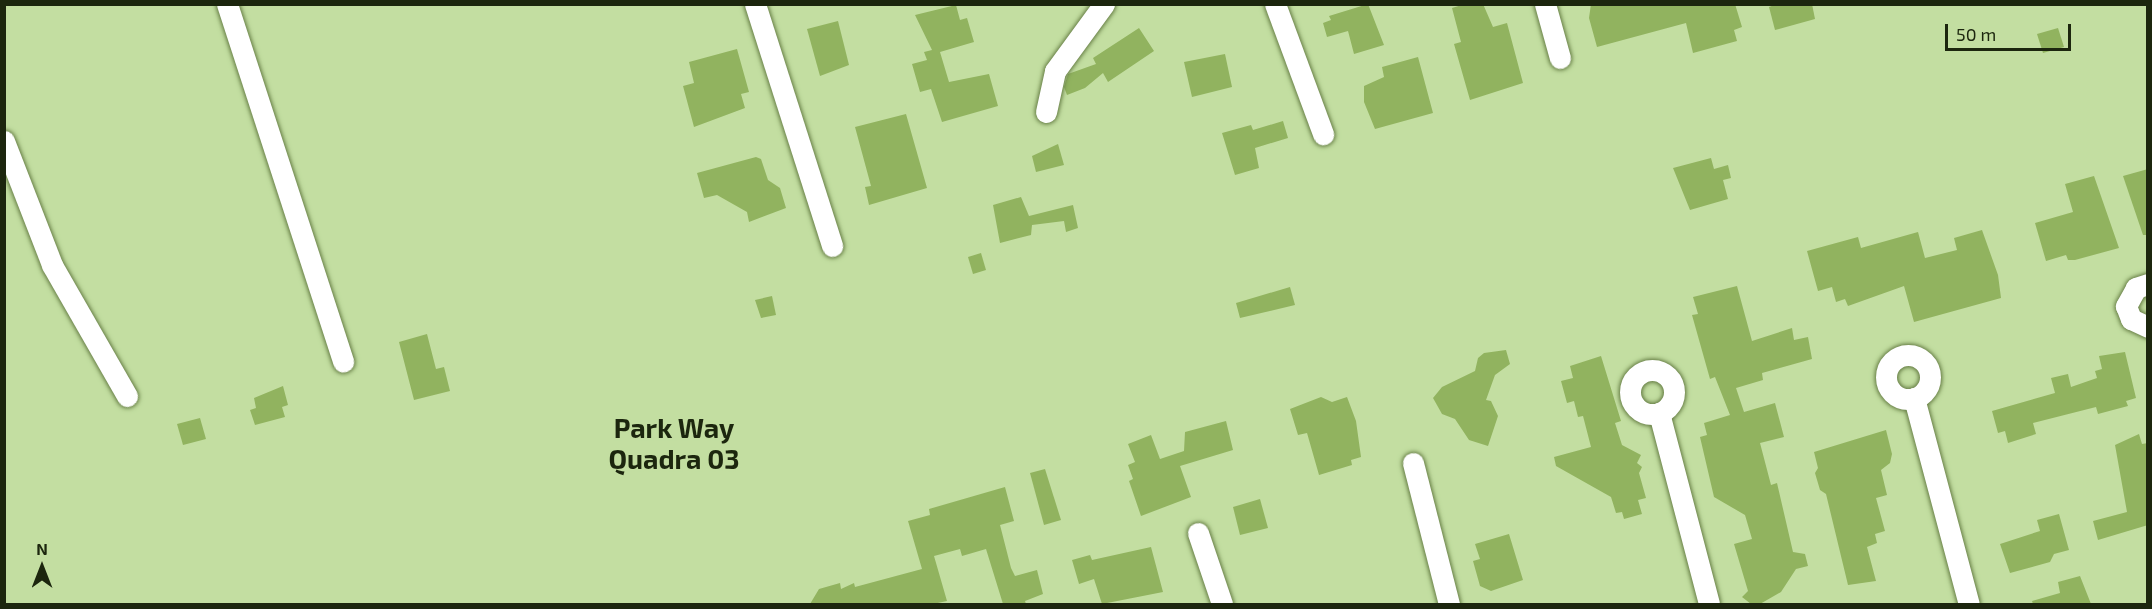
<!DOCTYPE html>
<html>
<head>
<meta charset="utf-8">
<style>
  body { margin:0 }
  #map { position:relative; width:2152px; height:609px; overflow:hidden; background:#c3dea1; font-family:"Exo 2",sans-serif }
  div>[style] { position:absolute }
  .building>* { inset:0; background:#91b35f }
  .roads { filter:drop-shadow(0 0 2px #688047) drop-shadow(0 0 2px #688047) }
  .minor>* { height:21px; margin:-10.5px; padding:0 10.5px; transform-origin:10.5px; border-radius:10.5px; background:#fff }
  .minor>.ring { margin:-10.5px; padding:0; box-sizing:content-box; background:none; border:21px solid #fff; border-radius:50% }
  span { translate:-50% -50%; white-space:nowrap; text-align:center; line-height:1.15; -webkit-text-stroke:5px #c3dea1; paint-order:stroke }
  .district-label { font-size:27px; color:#1c260e; font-weight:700 }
  .frame { position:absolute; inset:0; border:6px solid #1c260e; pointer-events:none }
  .north { position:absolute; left:12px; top:537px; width:60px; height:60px; -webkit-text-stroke:4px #c3dea1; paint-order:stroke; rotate:0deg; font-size:16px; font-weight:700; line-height:24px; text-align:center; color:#1c260e }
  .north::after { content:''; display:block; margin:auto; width:21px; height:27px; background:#1c260e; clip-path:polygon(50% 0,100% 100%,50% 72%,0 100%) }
  .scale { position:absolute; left:1945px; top:24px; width:126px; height:27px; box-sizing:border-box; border:3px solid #1c260e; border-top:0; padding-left:8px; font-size:18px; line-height:21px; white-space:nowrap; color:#1c260e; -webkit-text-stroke:4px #c3dea1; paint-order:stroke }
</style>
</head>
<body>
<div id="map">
  <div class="building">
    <div style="clip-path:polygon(1368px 4px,1384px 45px,1354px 54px,1348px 31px,1327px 37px,1323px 23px,1331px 20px,1329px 16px)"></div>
    <div style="clip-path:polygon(1465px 4px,1483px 4px,1493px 27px,1507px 23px,1523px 83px,1470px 100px,1454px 44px,1461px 42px,1452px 8px)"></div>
    <div style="clip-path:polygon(1591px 4px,1735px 4px,1742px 27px,1734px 30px,1737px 41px,1693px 53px,1686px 23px,1597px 47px,1589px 18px)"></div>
    <div style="clip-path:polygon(1777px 4px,1812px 4px,1815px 19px,1775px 30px,1769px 7px)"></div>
    <div style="clip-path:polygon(956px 5px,960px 20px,967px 18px,974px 42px,940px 52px,949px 82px,989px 74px,998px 106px,942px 122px,931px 89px,920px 92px,912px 64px,927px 60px,924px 52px,932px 50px,915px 15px)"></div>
    <div style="clip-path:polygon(838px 21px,849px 65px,820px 76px,807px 29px)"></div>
    <div style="clip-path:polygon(1139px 28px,1154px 51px,1108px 82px,1103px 73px,1085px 88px,1067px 95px,1064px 87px,1068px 74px,1096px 64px,1093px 58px)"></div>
    <div style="clip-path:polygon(2058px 28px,2064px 47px,2043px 53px,2037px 34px)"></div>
    <div style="clip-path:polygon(737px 49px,749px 92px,741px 94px,745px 108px,694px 127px,683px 86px,694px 83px,689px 62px)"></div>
    <div style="clip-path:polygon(1225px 54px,1232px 87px,1192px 97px,1184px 62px)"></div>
    <div style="clip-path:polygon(1418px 57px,1433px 113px,1375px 129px,1364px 102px,1364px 86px,1384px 77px,1382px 67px)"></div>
    <div style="clip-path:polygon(906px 114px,927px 188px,869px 205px,865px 187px,871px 186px,855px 127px)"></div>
    <div style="clip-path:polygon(1283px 121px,1288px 138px,1255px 148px,1259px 168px,1235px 175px,1222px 133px,1251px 125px,1253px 130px)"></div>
    <div style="clip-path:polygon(1058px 144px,1064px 165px,1036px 172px,1032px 156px)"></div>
    <div style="clip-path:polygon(756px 157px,761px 159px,768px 180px,780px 188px,786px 208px,749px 222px,747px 212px,717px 195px,704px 198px,697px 173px)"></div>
    <div style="clip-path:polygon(1711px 158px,1714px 169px,1728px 165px,1731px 178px,1723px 180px,1728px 199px,1690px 210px,1673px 168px)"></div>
    <div style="clip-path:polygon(2148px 169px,2148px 235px,2143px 235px,2123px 176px)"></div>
    <div style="clip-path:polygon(2094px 176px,2119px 248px,2075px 260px,2068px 260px,2066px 255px,2046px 261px,2035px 223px,2073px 212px,2065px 184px)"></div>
    <div style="clip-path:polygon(1021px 197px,1029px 216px,1073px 205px,1078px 228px,1066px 232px,1064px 221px,1032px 225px,1031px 235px,1000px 243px,993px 205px)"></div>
    <div style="clip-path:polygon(1982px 230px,1998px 275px,2001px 298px,1914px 322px,1904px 286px,1848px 306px,1845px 299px,1836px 302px,1832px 287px,1818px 291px,1807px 251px,1858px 237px,1861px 248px,1918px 232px,1925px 258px,1957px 250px,1954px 238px)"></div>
    <div style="clip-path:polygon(981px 253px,986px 270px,973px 274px,968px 257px)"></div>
    <div style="clip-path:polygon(1737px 286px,1752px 341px,1792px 328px,1794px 340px,1808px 337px,1812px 359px,1762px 373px,1763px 380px,1736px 388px,1744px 412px,1775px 403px,1784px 437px,1760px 443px,1771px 485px,1777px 483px,1793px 552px,1805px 554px,1808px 566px,1796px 569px,1781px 592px,1760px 604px,1751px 604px,1742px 597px,1748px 591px,1734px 544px,1752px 539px,1745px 515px,1714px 497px,1700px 437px,1707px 435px,1704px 423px,1730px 415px,1715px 377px,1710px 379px,1692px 315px,1698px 314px,1693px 297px)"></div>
    <div style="clip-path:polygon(1290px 287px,1295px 305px,1240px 318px,1236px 303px)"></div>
    <div style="clip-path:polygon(772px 296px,776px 315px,761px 318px,755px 300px)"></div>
    <div style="clip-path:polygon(427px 334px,436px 369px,444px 367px,450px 391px,414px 400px,399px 342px)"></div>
    <div style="clip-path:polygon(1506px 350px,1510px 364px,1495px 375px,1486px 400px,1491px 401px,1498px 416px,1488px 446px,1469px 440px,1455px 419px,1442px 414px,1433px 398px,1442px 387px,1475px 371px,1478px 358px,1484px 353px)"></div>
    <div style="clip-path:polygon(2125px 352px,2136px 398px,2126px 401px,2128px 406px,2098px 414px,2096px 407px,2033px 423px,2036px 434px,2008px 443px,2005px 431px,1998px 433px,1992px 411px,2055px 393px,2051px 378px,2068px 374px,2071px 387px,2097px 378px,2095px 371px,2102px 369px,2099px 356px)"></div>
    <div style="clip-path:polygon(1601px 356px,1621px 421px,1615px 423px,1622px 445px,1641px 455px,1637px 463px,1642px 467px,1639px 473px,1646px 498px,1638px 500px,1642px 514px,1624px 519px,1622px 512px,1616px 513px,1611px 497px,1556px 466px,1554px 457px,1591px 447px,1583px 416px,1578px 417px,1574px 401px,1567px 403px,1561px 381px,1573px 378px,1570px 366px)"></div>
    <div style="clip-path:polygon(283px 386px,288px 405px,282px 407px,285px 417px,255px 425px,250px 410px,256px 408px,254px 398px)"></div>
    <div style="clip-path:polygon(1321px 397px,1332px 402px,1347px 397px,1356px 421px,1361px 457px,1351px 460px,1352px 465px,1319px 475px,1307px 433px,1298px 435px,1290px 409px)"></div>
    <div style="clip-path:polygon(200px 418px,206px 439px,183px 445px,177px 424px)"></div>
    <div style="clip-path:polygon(1226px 421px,1233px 450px,1180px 466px,1191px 497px,1141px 516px,1129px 481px,1133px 479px,1128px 465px,1135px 462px,1128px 444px,1151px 435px,1160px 459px,1184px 451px,1185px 432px)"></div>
    <div style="clip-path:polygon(1886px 430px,1892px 454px,1890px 463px,1881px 470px,1887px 495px,1876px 498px,1885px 531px,1875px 534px,1877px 543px,1867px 547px,1876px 581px,1848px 585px,1826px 494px,1820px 490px,1815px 473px,1818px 468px,1814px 452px)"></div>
    <div style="clip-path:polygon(2139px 434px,2142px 444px,2148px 443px,2148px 525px,2098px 540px,2093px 521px,2127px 512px,2115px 445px)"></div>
    <div style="clip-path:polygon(1045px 469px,1061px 520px,1044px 525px,1030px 473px)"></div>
    <div style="clip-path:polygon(1005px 487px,1014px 521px,1000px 525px,1011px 568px,1015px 576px,1037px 570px,1043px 594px,1025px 601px,1026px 604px,1003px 604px,986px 549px,962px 556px,960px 549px,934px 556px,947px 601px,933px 604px,810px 604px,819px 589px,840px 583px,841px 589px,854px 583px,855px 587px,922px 569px,908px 521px,930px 515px,929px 509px)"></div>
    <div style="clip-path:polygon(1260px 499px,1268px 528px,1240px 535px,1233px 507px)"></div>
    <div style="clip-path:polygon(2059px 514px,2069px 550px,2054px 554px,2050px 562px,2010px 573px,2000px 544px,2040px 531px,2037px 520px)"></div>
    <div style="clip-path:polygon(1509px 534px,1523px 580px,1491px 591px,1480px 586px,1473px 561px,1480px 559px,1475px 544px)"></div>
    <div style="clip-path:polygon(1151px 547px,1163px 592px,1102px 604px,1094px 579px,1079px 584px,1072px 560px,1090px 555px,1092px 560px)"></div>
    <div style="clip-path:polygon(2080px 576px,2091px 604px,2033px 604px,2032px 601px,2060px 593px,2058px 582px)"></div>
  </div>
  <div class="roads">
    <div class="minor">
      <div style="left:227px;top:4px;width:376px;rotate:72deg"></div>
      <div style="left:755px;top:4px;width:254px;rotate:72.3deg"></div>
      <div style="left:1275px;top:4px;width:139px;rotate:69.7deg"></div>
      <div style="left:1545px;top:4px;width:56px;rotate:74.5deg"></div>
      <div style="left:1046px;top:112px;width:42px;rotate:-77.6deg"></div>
      <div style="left:1055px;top:71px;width:83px;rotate:-53.8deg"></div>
      <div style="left:4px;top:141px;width:133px;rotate:68.8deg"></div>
      <div style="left:52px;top:265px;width:151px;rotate:60.2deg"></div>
      <div style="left:2148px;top:284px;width:13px;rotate:162deg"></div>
      <div style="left:2136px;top:288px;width:21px;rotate:119deg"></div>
      <div style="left:2126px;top:306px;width:14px;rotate:69deg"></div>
      <div style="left:2131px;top:319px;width:19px;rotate:25deg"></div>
      <div class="ring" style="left:1886px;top:355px;width:23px;height:23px"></div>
      <div class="ring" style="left:1630px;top:370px;width:23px;height:23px"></div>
      <div style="left:1914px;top:398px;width:213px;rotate:75.1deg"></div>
      <div style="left:1659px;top:413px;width:197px;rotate:75.3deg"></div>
      <div style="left:1413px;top:463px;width:146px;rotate:75.7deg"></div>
      <div style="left:1198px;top:533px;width:75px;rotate:71.3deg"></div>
    </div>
  </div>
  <div class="district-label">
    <span style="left:674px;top:443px">Park Way<br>Quadra 03</span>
  </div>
  <div class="frame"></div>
  <div class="north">N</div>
  <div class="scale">50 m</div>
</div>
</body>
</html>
